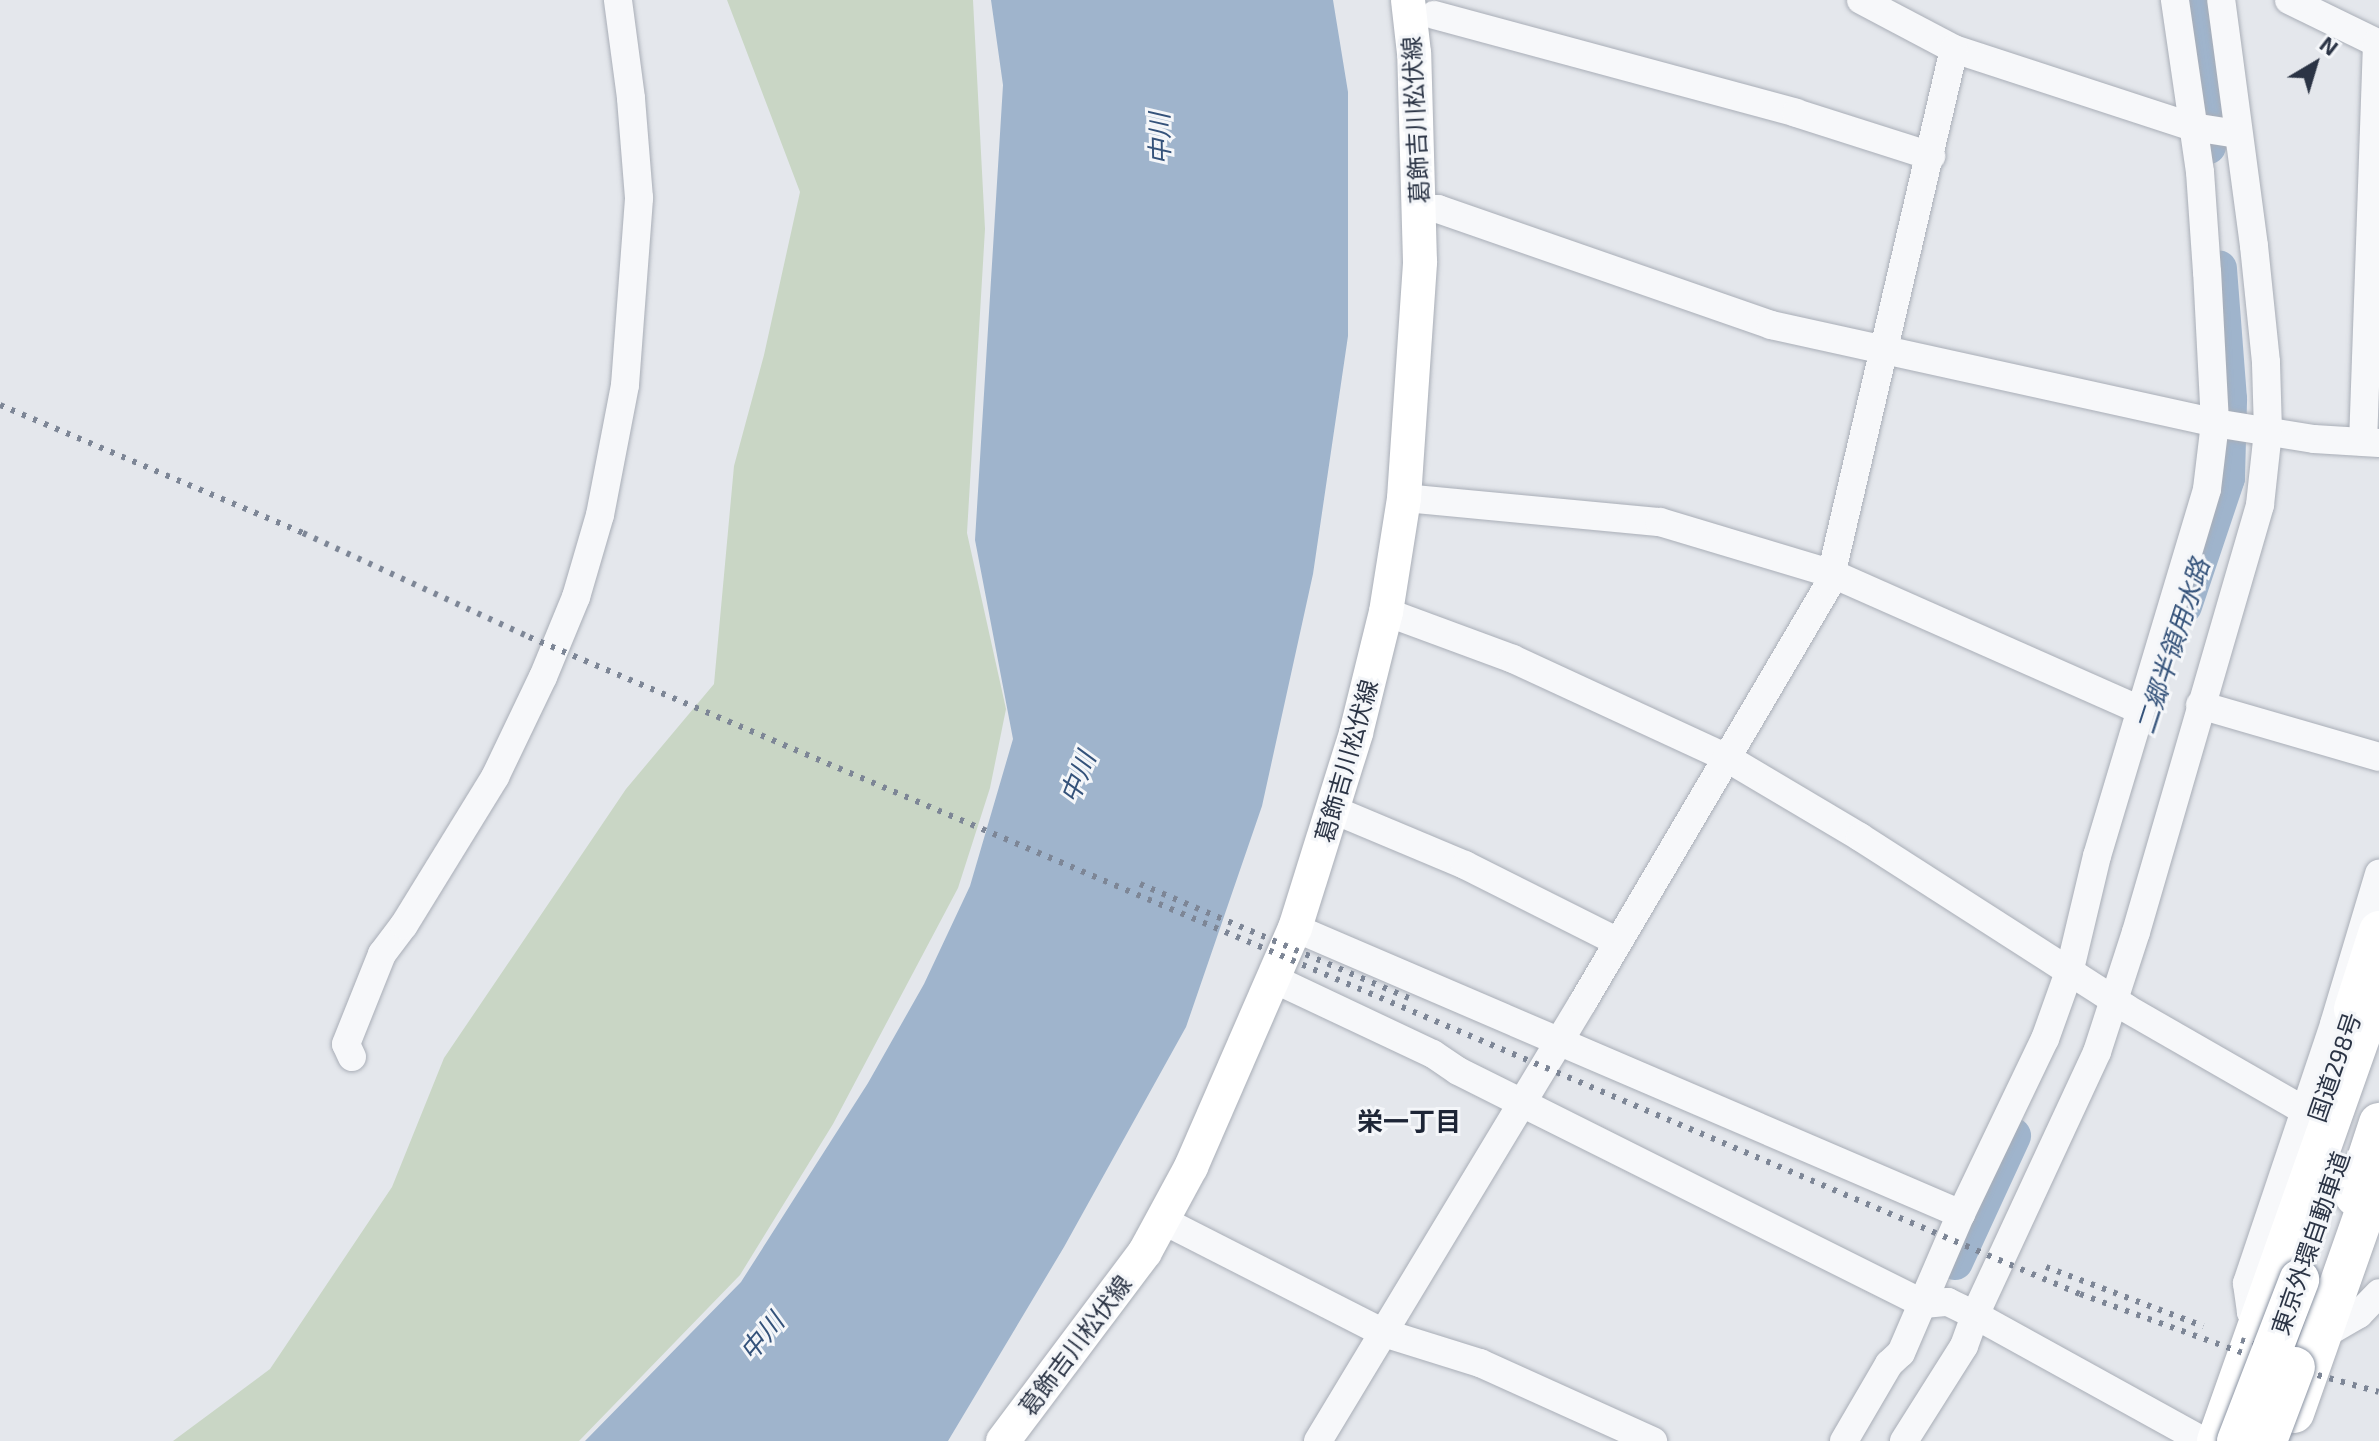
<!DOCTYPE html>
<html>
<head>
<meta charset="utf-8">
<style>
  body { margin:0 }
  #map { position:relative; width:2379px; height:1441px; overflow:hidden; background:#e4e7ec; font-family:"Exo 2","Noto Sans JP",sans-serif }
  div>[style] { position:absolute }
  .green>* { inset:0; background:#c9d6c5 }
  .water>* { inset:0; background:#9fb4cc }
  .river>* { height:36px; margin:-18px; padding:0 18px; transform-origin:18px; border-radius:18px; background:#9fb4cc }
  .roads { filter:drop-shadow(0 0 2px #a9aeb7) drop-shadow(0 0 2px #a9aeb7) }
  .minor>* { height:28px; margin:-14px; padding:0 14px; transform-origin:14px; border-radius:14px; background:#f7f8fa }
  .major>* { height:34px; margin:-17px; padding:0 17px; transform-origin:17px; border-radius:17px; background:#fff }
  .highway>* { height:40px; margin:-20px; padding:0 20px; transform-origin:20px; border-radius:20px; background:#fff }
  .rail>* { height:6px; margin-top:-3px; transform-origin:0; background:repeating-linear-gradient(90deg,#7d8696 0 4px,transparent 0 12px) }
  .bridges { filter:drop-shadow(0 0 2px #8b94a3) drop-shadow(0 0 2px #8b94a3) }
  .highway-bridge>* { height:40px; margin:-20px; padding:0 20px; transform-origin:20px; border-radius:20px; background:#fff }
  span { translate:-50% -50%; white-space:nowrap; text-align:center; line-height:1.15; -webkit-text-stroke:6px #f4f6f9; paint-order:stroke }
  .street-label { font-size:24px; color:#2b3445 }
  .water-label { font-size:26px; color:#34527a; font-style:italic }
  .neighbourhood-label { font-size:26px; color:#1d2536; font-weight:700 }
  .north { position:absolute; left:2275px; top:24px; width:80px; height:80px; -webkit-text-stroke:6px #f4f6f9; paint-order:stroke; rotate:38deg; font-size:22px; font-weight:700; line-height:32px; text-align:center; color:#2b3445 }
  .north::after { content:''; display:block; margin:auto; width:28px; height:36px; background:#2b3445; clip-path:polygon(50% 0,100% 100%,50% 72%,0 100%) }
</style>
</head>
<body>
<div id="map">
  <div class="green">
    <div style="clip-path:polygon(727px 0,973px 0,985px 229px,967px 533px,1006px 709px,990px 788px,958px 888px,833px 1124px,740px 1275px,579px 1441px,173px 1441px,270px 1369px,392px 1187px,444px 1058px,626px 789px,714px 684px,734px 466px,764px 355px,800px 192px)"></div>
  </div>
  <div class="water">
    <div style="clip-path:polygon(991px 0,1333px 0,1348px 92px,1348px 336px,1313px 574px,1262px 806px,1186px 1027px,1064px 1247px,948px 1441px,585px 1441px,741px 1282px,868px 1083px,924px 984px,970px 886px,1013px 739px,975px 540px,1003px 85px)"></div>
  </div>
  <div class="river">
    <div style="left:2194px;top:0;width:147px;rotate:84.5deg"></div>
    <div style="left:2184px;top:606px;width:135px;rotate:-71.4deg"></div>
    <div style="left:2227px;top:478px;width:79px;rotate:-88.5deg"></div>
    <div style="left:2229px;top:399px;width:131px;rotate:-94.4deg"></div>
    <div style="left:1955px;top:1262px;width:139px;rotate:-65.3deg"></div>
  </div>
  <div class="roads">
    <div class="minor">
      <div style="left:1861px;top:0;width:105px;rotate:27.8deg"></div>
      <div style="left:1954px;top:49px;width:251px;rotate:18.1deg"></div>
      <div style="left:2193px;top:127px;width:45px;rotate:9deg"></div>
      <div style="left:2289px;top:0;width:98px;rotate:26deg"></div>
      <div style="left:2377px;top:43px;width:399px;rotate:92deg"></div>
      <div style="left:1434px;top:15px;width:375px;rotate:15.1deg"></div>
      <div style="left:1796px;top:113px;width:142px;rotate:17.7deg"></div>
      <div style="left:1419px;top:209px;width:19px"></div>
      <div style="left:1438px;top:209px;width:353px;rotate:19.2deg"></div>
      <div style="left:1771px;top:325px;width:455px;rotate:12.4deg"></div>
      <div style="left:2215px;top:423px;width:100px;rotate:9.2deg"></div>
      <div style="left:2314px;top:439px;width:65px;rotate:3.5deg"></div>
      <div style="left:1404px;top:498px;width:257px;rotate:5.4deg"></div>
      <div style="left:1660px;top:522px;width:181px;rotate:16.7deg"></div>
      <div style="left:1833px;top:574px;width:336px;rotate:23.9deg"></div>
      <div style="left:1386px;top:612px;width:135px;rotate:20.3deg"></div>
      <div style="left:1513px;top:659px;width:236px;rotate:24.8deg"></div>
      <div style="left:1727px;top:758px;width:155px;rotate:30.7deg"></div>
      <div style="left:1860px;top:837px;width:316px;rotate:32.7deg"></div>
      <div style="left:2126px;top:1008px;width:207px;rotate:29.9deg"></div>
      <div style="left:2200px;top:705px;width:186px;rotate:16.2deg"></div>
      <div style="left:1334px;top:810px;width:142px;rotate:22.8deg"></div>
      <div style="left:1465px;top:865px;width:171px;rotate:26.7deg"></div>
      <div style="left:1295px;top:928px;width:725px;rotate:23.24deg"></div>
      <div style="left:1274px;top:979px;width:176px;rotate:25.3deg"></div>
      <div style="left:1433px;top:1054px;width:30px;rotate:34deg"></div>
      <div style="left:1458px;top:1071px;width:521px;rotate:26.57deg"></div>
      <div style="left:1924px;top:1304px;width:24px;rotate:-5deg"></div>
      <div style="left:1948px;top:1302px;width:30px;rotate:26deg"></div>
      <div style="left:1975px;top:1315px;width:260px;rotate:28.9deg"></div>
      <div style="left:352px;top:1057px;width:14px;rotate:-115deg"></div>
      <div style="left:346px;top:1044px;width:97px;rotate:-68.2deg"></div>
      <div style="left:382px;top:954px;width:36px;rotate:-53deg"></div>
      <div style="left:404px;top:925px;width:174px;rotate:-58.4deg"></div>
      <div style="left:495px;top:777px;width:111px;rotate:-64.4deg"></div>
      <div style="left:543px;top:677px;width:87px;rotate:-67.6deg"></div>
      <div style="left:576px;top:597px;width:85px;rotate:-73.7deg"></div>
      <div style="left:600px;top:515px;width:132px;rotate:-79.1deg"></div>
      <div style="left:625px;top:385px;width:188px;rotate:-85.7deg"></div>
      <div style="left:639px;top:198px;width:100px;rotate:-94.6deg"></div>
      <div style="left:631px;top:98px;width:99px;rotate:-97.6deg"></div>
      <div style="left:1164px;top:1221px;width:247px;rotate:27deg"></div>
      <div style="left:1384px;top:1333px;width:101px;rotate:17.4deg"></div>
      <div style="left:1480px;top:1363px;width:190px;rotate:24.3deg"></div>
      <div style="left:2260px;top:1325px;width:16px;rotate:-125deg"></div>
      <div style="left:2251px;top:1312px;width:29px;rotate:-98deg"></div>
      <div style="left:2247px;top:1283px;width:273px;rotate:-71.4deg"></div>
      <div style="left:2334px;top:1024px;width:157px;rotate:-73.3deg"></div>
      <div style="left:2323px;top:1335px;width:42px;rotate:-30.3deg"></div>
      <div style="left:2359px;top:1314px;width:29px;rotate:-46deg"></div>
      <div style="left:1318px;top:1441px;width:513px;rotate:-58.88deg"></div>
      <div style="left:1583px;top:1002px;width:485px;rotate:-59.5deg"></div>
      <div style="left:1829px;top:584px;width:549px;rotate:-76.85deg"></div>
      <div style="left:1844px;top:1441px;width:89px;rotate:-59.7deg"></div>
      <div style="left:1889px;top:1364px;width:16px;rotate:-43deg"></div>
      <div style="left:1901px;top:1353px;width:151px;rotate:-66.7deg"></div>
      <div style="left:1961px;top:1214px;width:194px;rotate:-64.4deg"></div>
      <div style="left:2045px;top:1039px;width:74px;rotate:-70.3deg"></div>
      <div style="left:2070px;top:969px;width:116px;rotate:-76.6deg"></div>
      <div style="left:2097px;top:856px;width:383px;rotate:-73.3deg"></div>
      <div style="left:2207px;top:489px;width:66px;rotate:-83.1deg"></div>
      <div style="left:2215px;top:423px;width:151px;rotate:-93deg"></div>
      <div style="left:2207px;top:272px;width:100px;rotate:-94deg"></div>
      <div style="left:2200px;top:172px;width:174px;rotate:-98.3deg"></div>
      <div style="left:1904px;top:1441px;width:112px;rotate:-57.7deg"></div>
      <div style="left:1964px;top:1346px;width:33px;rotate:-70deg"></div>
      <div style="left:1975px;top:1315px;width:290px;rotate:-65.1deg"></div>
      <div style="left:2097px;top:1052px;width:126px;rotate:-72deg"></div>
      <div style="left:2136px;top:932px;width:445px;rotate:-73.8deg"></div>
      <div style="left:2260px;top:505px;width:74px;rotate:-83.8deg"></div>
      <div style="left:2268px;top:431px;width:69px;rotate:-91.7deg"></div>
      <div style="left:2266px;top:362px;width:117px;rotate:-95.9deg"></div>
      <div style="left:2254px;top:246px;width:248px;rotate:-97.6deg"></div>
    </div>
    <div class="major">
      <div style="left:1003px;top:1441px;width:236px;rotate:-53.1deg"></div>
      <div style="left:1145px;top:1252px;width:97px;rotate:-61.6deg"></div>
      <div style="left:1191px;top:1167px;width:261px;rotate:-66.5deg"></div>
      <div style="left:1295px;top:928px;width:204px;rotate:-72.6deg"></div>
      <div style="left:1356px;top:733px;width:125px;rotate:-76.1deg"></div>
      <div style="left:1386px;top:612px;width:115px;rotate:-81deg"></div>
      <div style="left:1404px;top:498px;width:237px;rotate:-86.1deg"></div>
      <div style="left:1420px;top:262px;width:209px;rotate:-91.6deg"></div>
      <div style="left:1414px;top:53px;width:53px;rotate:-96.5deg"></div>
    </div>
    <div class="highway">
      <div style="left:2354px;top:1009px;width:82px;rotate:-72.2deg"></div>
      <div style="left:2355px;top:1196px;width:77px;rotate:-71.8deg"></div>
      <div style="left:2294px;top:1413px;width:256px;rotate:-70.6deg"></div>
      <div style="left:2217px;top:1441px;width:485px;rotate:-70.5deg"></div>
    </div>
  </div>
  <div class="rail">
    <div style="left:0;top:405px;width:329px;rotate:22.9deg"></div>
    <div style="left:303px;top:533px;width:249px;rotate:24.7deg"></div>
    <div style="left:529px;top:637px;width:1684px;rotate:22.96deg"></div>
    <div style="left:2080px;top:1294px;width:191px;rotate:19.9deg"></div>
    <div style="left:2260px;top:1359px;width:123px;rotate:15.5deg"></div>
    <div style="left:1140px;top:884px;width:292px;rotate:23deg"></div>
    <div style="left:2046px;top:1267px;width:168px;rotate:20.6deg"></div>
    <div style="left:2241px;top:1340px;width:56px;rotate:17.8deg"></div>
  </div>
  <div class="bridges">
    <div class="highway-bridge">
      <div style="left:2237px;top:1441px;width:173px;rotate:-68.9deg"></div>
      <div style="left:2267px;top:1441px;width:79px;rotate:-69.3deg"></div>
    </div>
  </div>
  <div class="street-label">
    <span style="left:1415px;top:120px;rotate:-93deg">葛飾吉川松伏線</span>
    <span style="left:1346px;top:761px;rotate:-74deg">葛飾吉川松伏線</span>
    <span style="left:2334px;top:1067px;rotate:-71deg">国道298号</span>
    <span style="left:2310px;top:1243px;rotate:-71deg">東京外環自動車道</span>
    <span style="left:1075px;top:1345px;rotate:-53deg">葛飾吉川松伏線</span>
  </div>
  <div class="water-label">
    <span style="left:1159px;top:139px;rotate:-91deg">中川</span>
    <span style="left:2172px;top:646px;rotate:-72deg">二郷半領用水路</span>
    <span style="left:1077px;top:777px;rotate:-68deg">中川</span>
    <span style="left:761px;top:1336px;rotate:-50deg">中川</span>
  </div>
  <div class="neighbourhood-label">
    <span style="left:1409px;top:1121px">栄一丁目</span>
  </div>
  <div class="north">N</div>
</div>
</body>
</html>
